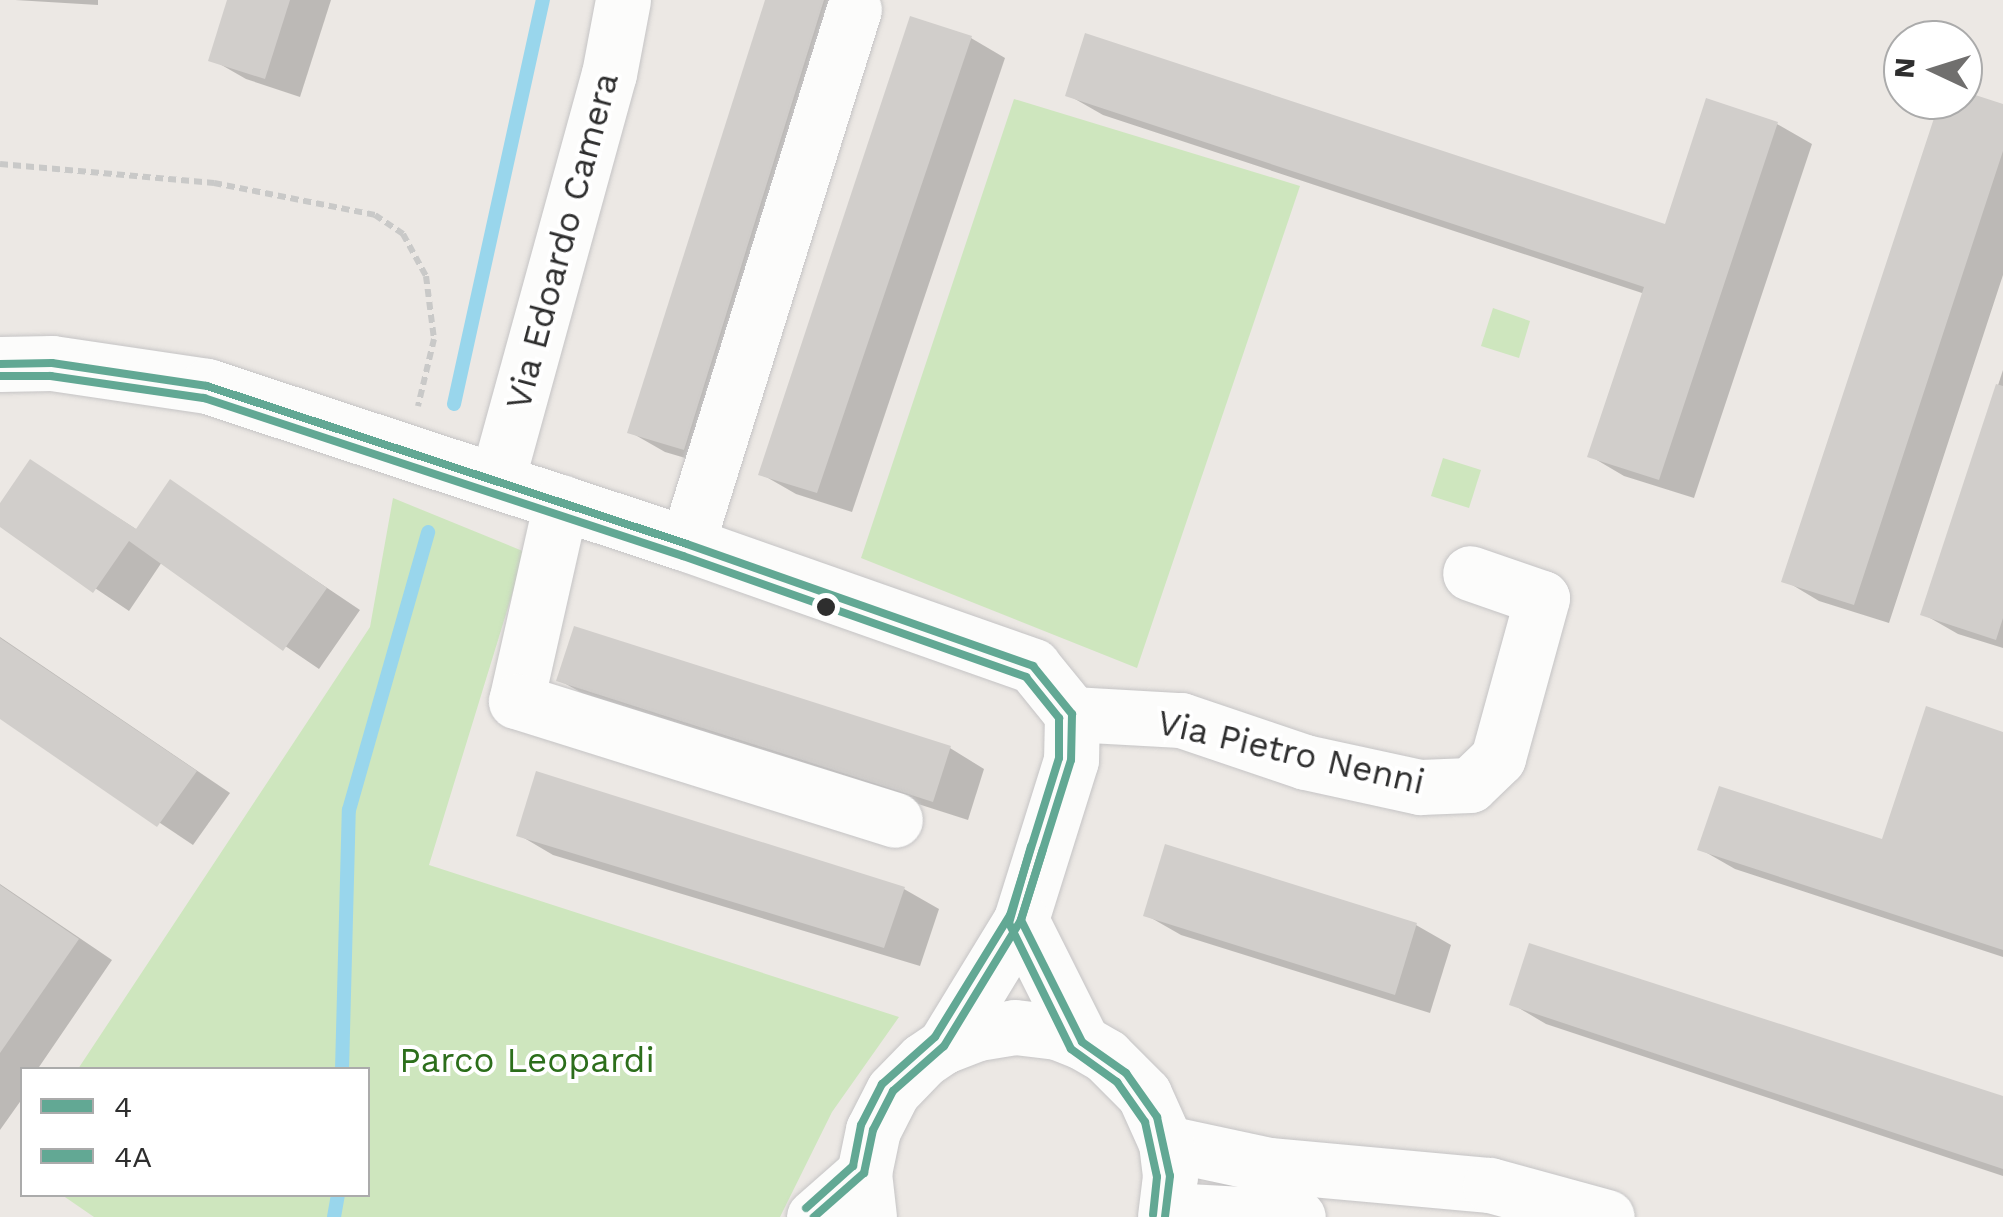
<!DOCTYPE html>
<html>
<head>
<meta charset="utf-8">
<style>
  body { margin:0 }
  #map { position:relative; width:2003px; height:1217px; overflow:hidden; background:#ece8e4; font-family:"Work Sans",sans-serif }
  div>[style] { position:absolute }
  .green>* { inset:0; background:#cee6be }
  .shadow>* { inset:0; background:#0003 }
  .stream>* { height:14px; margin:-7px; padding:0 7px; transform-origin:7px; border-radius:7px; background:#99d6ec }
  .building>* { inset:0; background:#d1cecb }
  .path>* { height:6px; margin-top:-3px; transform-origin:0; background:repeating-linear-gradient(90deg,#c9c9c8 0 8px,transparent 0 13px) }
  .roads { filter:drop-shadow(0 0 2px #c5c4c5) drop-shadow(0 0 2px #c5c4c5) }
  .minor>* { height:55px; margin:-27.5px; padding:0 27.5px; transform-origin:27.5px; border-radius:27.5px; background:#fcfcfb }
  .bus-1>* { height:8px; margin:-4px; padding:0 4px; transform-origin:4px; border-radius:4px; background:#62a894 }
  .bus-2>* { height:8px; margin:-4px; padding:0 4px; transform-origin:4px; border-radius:4px; background:#62a894 }
  .dots>* { width:28px; height:28px; translate:-50% -50%; box-sizing:border-box; border:5px solid #fff; border-radius:50% }
  span { translate:-50% -50%; white-space:nowrap; text-align:center; line-height:1.15; -webkit-text-stroke:8px #fff; paint-order:stroke }
  .street-label { font-size:35px; color:#2e2e2e }
  .park-label { font-size:35px; color:#2c6e1b }
  .legend { position:absolute; left:20px; top:1067px; width:350px; height:130px; box-sizing:border-box; background:#fff; border:2px solid #ababab; margin:0; padding:12px 18px; list-style:none; font-size:30px; color:#2e2e2e }
  .legend li { display:flex; align-items:center; gap:20px; height:50px }
  .legend b { width:50px; border:2px solid #ababab }
  .north { position:absolute; left:1883px; top:20px; width:100px; height:100px; box-sizing:border-box; background:#fff; border:2px solid #ababab; border-radius:50%; rotate:274deg; font-size:28px; font-weight:700; line-height:40px; text-align:center; color:#2e2e2e }
  .north::after { content:''; display:block; margin:auto; width:35px; height:45px; background:#706f6e; clip-path:polygon(50% 0,100% 100%,50% 72%,0 100%) }
</style>
</head>
<body>
<div id="map">
  <div class="green">
    <div style="clip-path:polygon(1014px 99px,1300px 186px,1137px 668px,861px 558px)"></div>
    <div style="clip-path:polygon(1493px 308px,1530px 321px,1519px 358px,1481px 346px)"></div>
    <div style="clip-path:polygon(1443px 458px,1481px 470px,1469px 508px,1431px 496px)"></div>
    <div style="clip-path:polygon(393px 498px,525px 552px,429px 865px,899px 1017px,832px 1112px,780px 1217px,94px 1217px,62px 1195px,368px 1194px,368px 1070px,78px 1069px,370px 627px)"></div>
  </div>
  <div class="shadow">
    <div style="clip-path:polygon(15px 0,98px 0,98px 5px)"></div>
    <div style="clip-path:polygon(230px 0,331px 0,300px 97px,246px 79px,211px 59px)"></div>
    <div style="clip-path:polygon(768px 0,840px 0,719px 468px,665px 452px,630px 432px)"></div>
    <div style="clip-path:polygon(971px 38px,1005px 58px,852px 512px,796px 494px,761px 474px)"></div>
    <div style="clip-path:polygon(1963px 94px,2003px 107px,2003px 275px,1889px 623px,1819px 601px,1784px 580px,1943px 100px,1963px 100px)"></div>
    <div style="clip-path:polygon(1068px 95px,1666px 227px,1708px 102px,1777px 124px,1812px 144px,1694px 498px,1624px 476px,1590px 456px,1645px 294px,1103px 115px)"></div>
    <div style="clip-path:polygon(2003px 370px,2003px 648px,1958px 634px,1923px 614px)"></div>
    <div style="clip-path:polygon(31px 462px,139px 531px,171px 483px,360px 610px,319px 669px,162px 562px,129px 611px,0 524px,0 508px)"></div>
    <div style="clip-path:polygon(0 637px,230px 793px,193px 845px,0 716px)"></div>
    <div style="clip-path:polygon(559px 680px,950px 748px,984px 769px,968px 820px,594px 700px)"></div>
    <div style="clip-path:polygon(2003px 734px,2003px 957px,1735px 869px,1700px 849px,1884px 842px)"></div>
    <div style="clip-path:polygon(519px 835px,904px 889px,939px 909px,920px 966px,553px 855px)"></div>
    <div style="clip-path:polygon(0 884px,112px 960px,37px 1070px,22px 1070px,22px 1099px,0 1130px)"></div>
    <div style="clip-path:polygon(1146px 915px,1416px 925px,1451px 945px,1430px 1013px,1181px 935px)"></div>
    <div style="clip-path:polygon(1512px 1004px,2003px 1099px,2003px 1176px,1546px 1024px)"></div>
  </div>
  <div class="stream">
    <div style="left:454px;top:404px;width:414px;rotate:-77.6deg"></div>
    <div style="left:342px;top:1070px;width:260px;rotate:-88.5deg"></div>
    <div style="left:349px;top:810px;width:289px;rotate:-74.1deg"></div>
    <div style="left:334px;top:1217px;width:23px;rotate:-80deg"></div>
  </div>
  <div class="building">
    <div style="clip-path:polygon(227px 0,290px 0,265px 79px,208px 61px)"></div>
    <div style="clip-path:polygon(765px 0,824px 0,684px 450px,627px 433px)"></div>
    <div style="clip-path:polygon(910px 16px,972px 36px,817px 493px,758px 475px)"></div>
    <div style="clip-path:polygon(1085px 33px,1665px 224px,1706px 98px,1778px 122px,1659px 480px,1587px 457px,1644px 287px,1065px 96px)"></div>
    <div style="clip-path:polygon(1963px 91px,2003px 104px,2003px 151px,1854px 605px,1781px 582px,1940px 100px,1963px 100px)"></div>
    <div style="clip-path:polygon(1996px 384px,2003px 386px,2003px 618px,1996px 640px,1920px 615px)"></div>
    <div style="clip-path:polygon(30px 459px,136px 529px,170px 479px,327px 588px,283px 651px,129px 541px,93px 593px,0 527px,0 503px)"></div>
    <div style="clip-path:polygon(574px 626px,951px 746px,933px 802px,556px 681px)"></div>
    <div style="clip-path:polygon(0 638px,197px 771px,157px 827px,0 719px)"></div>
    <div style="clip-path:polygon(1926px 706px,2003px 732px,2003px 950px,1697px 850px,1719px 786px,1882px 839px)"></div>
    <div style="clip-path:polygon(536px 771px,905px 887px,884px 948px,516px 836px)"></div>
    <div style="clip-path:polygon(1165px 844px,1417px 923px,1395px 995px,1143px 916px)"></div>
    <div style="clip-path:polygon(0 885px,79px 939px,0 1053px)"></div>
    <div style="clip-path:polygon(1529px 943px,2003px 1096px,2003px 1169px,1509px 1005px)"></div>
  </div>
  <div class="path">
    <div style="left:0;top:164px;width:215px;rotate:5.1deg"></div>
    <div style="left:214px;top:183px;width:164px;rotate:11.2deg"></div>
    <div style="left:375px;top:215px;width:34px;rotate:34deg"></div>
    <div style="left:403px;top:234px;width:48px;rotate:61.3deg"></div>
    <div style="left:426px;top:276px;width:64px;rotate:82.8deg"></div>
    <div style="left:434px;top:339px;width:69px;rotate:103.4deg"></div>
  </div>
  <div class="roads">
    <div class="minor">
      <div style="left:0;top:364px;width:52px;rotate:-1.1deg"></div>
      <div style="left:52px;top:363px;width:157px;rotate:8.4deg"></div>
      <div style="left:207px;top:386px;width:505px;rotate:18.22deg"></div>
      <div style="left:687px;top:544px;width:367px;rotate:19.4deg"></div>
      <div style="left:1033px;top:666px;width:62px;rotate:50.9deg"></div>
      <div style="left:1072px;top:714px;width:46px;rotate:91.2deg"></div>
      <div style="left:1071px;top:760px;width:168px;rotate:107.4deg"></div>
      <div style="left:1021px;top:920px;width:148px;rotate:121.4deg"></div>
      <div style="left:497px;top:480px;width:421px;rotate:-74.6deg"></div>
      <div style="left:609px;top:74px;width:75px;rotate:-79.3deg"></div>
      <div style="left:561px;top:502px;width:204px;rotate:102.7deg"></div>
      <div style="left:516px;top:701px;width:397px;rotate:17.4deg"></div>
      <div style="left:687px;top:544px;width:560px;rotate:-72.66deg"></div>
      <div style="left:1072px;top:714px;width:109px;rotate:3.2deg"></div>
      <div style="left:1181px;top:720px;width:131px;rotate:18.7deg"></div>
      <div style="left:1305px;top:762px;width:118px;rotate:12.3deg"></div>
      <div style="left:1420px;top:787px;width:50px;rotate:-2.3deg"></div>
      <div style="left:1470px;top:785px;width:39px;rotate:-44deg"></div>
      <div style="left:1498px;top:758px;width:166px;rotate:-74.6deg"></div>
      <div style="left:1542px;top:598px;width:76px;rotate:-160.9deg"></div>
      <div style="left:1021px;top:920px;width:136px;rotate:63.4deg"></div>
      <div style="left:1166px;top:1143px;width:105px;rotate:12.1deg"></div>
      <div style="left:1269px;top:1165px;width:222px;rotate:5.2deg"></div>
      <div style="left:1490px;top:1185px;width:121px;rotate:15.3deg"></div>
      <div style="left:1168px;top:1210px;width:130px;rotate:3.1deg"></div>
      <div style="left:814px;top:1217px;width:67px;rotate:-41.3deg"></div>
      <div style="left:869px;top:1217px;width:44px;rotate:-96.5deg"></div>
      <div style="left:864px;top:1173px;width:44px;rotate:-78.2deg"></div>
      <div style="left:873px;top:1130px;width:44px;rotate:-62.9deg"></div>
      <div style="left:893px;top:1091px;width:43px;rotate:-45.9deg"></div>
      <div style="left:923px;top:1060px;width:25px;rotate:-34deg"></div>
      <div style="left:944px;top:1046px;width:36px;rotate:-21deg"></div>
      <div style="left:978px;top:1033px;width:37px;rotate:-9deg"></div>
      <div style="left:1015px;top:1027px;width:42px;rotate:6.8deg"></div>
      <div style="left:1057px;top:1032px;width:27px;rotate:22deg"></div>
      <div style="left:1082px;top:1042px;width:28px;rotate:30deg"></div>
      <div style="left:1106px;top:1056px;width:54px;rotate:45deg"></div>
      <div style="left:1144px;top:1094px;width:54px;rotate:65.8deg"></div>
      <div style="left:1166px;top:1143px;width:33px;rotate:83deg"></div>
      <div style="left:1170px;top:1176px;width:41px;rotate:97deg"></div>
    </div>
  </div>
  <div class="bus-1">
    <div style="left:0;top:364px;width:52px;rotate:-1.1deg"></div>
    <div style="left:52px;top:363px;width:157px;rotate:8.4deg"></div>
    <div style="left:207px;top:386px;width:505px;rotate:18.22deg"></div>
    <div style="left:687px;top:544px;width:367px;rotate:19.4deg"></div>
    <div style="left:1033px;top:666px;width:62px;rotate:50.9deg"></div>
    <div style="left:1072px;top:714px;width:46px;rotate:91.2deg"></div>
    <div style="left:1071px;top:760px;width:168px;rotate:107.4deg"></div>
    <div style="left:1021px;top:920px;width:148px;rotate:121.4deg"></div>
    <div style="left:944px;top:1046px;width:68px;rotate:138.6deg"></div>
    <div style="left:893px;top:1091px;width:44px;rotate:117.1deg"></div>
    <div style="left:873px;top:1130px;width:44px;rotate:101.8deg"></div>
    <div style="left:864px;top:1173px;width:67px;rotate:138.7deg"></div>
    <div style="left:1043px;top:849px;width:74px;rotate:107.2deg"></div>
    <div style="left:1021px;top:920px;width:136px;rotate:63.4deg"></div>
    <div style="left:1082px;top:1042px;width:54px;rotate:35.2deg"></div>
    <div style="left:1126px;top:1073px;width:54px;rotate:54.8deg"></div>
    <div style="left:1157px;top:1117px;width:60px;rotate:77.6deg"></div>
    <div style="left:1170px;top:1176px;width:41px;rotate:97deg"></div>
  </div>
  <div class="bus-2">
    <div style="left:0;top:376px;width:51px"></div>
    <div style="left:51px;top:376px;width:155px;rotate:8.2deg"></div>
    <div style="left:204px;top:398px;width:504px;rotate:18.26deg"></div>
    <div style="left:683px;top:556px;width:364px;rotate:19.4deg"></div>
    <div style="left:1026px;top:677px;width:53px;rotate:51.2deg"></div>
    <div style="left:1059px;top:718px;width:40px;rotate:90deg"></div>
    <div style="left:1059px;top:758px;width:164px;rotate:107.3deg"></div>
    <div style="left:1010px;top:915px;width:143px;rotate:121.6deg"></div>
    <div style="left:935px;top:1037px;width:71px;rotate:138.4deg"></div>
    <div style="left:882px;top:1084px;width:46px;rotate:117.1deg"></div>
    <div style="left:861px;top:1125px;width:42px;rotate:101deg"></div>
    <div style="left:853px;top:1166px;width:63px;rotate:138.2deg"></div>
    <div style="left:1031px;top:846px;width:80px;rotate:105.9deg"></div>
    <div style="left:1009px;top:923px;width:140px;rotate:63.8deg"></div>
    <div style="left:1071px;top:1049px;width:57px;rotate:35.7deg"></div>
    <div style="left:1117px;top:1082px;width:49px;rotate:55deg"></div>
    <div style="left:1145px;top:1122px;width:56px;rotate:77.7deg"></div>
    <div style="left:1157px;top:1177px;width:38px;rotate:96deg"></div>
  </div>
  <div class="dots">
    <div style="left:826px;top:607px;background:#2e2e2e"></div>
  </div>
  <div class="street-label">
    <span style="left:562px;top:241px;rotate:-75deg">Via Edoardo Camera</span>
    <span style="left:1291px;top:752px;rotate:13deg">Via Pietro Nenni</span>
  </div>
  <div class="park-label">
    <span style="left:527px;top:1060px">Parco Leopardi</span>
  </div>
  <ul class="legend">
  <li><b style="height:12px;background:#62a894"></b>4</li>
  <li><b style="height:12px;background:#62a894"></b>4A</li>
  </ul>
  <div class="north">N</div>
</div>
</body>
</html>
